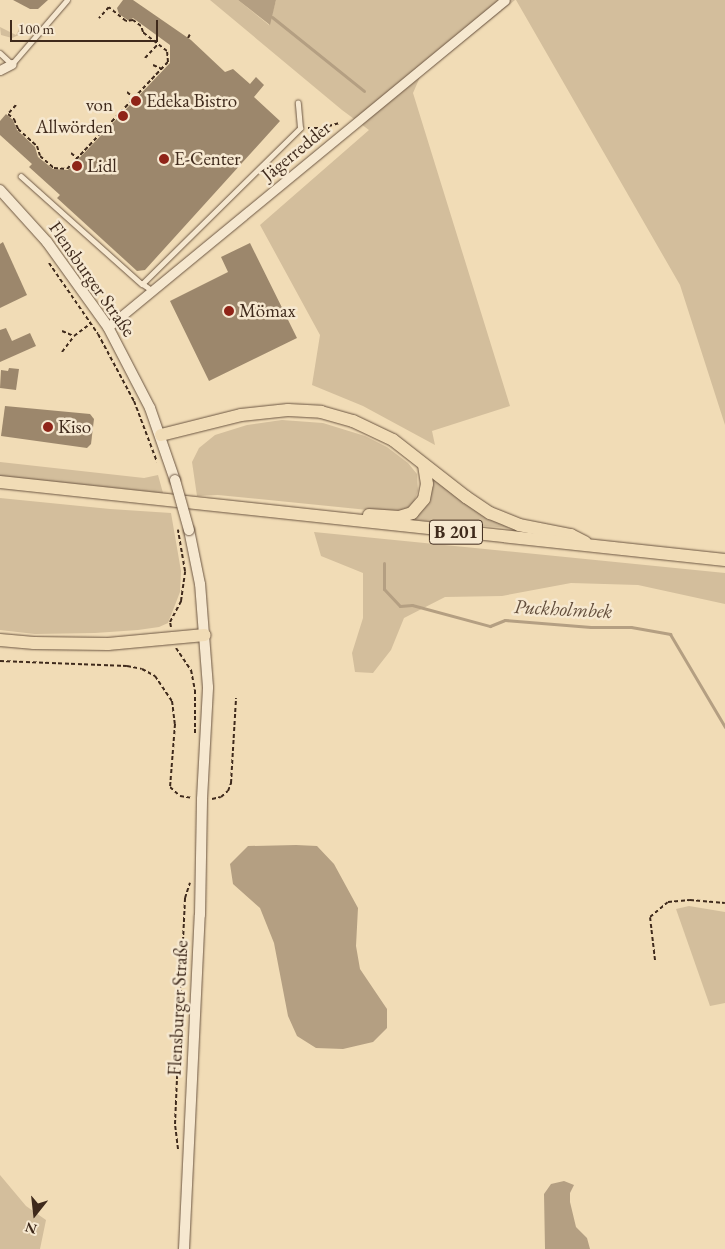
<!DOCTYPE html>
<html>
<head>
<meta charset="utf-8">
<style>
  body { margin:0 }
  #map { position:relative; width:725px; height:1249px; overflow:hidden; background:#f1dcb6; font-family:"EB Garamond",serif }
  div>[style] { position:absolute }
  .green>* { inset:0; background:#d3be9c }
  .water>* { inset:0; background:#b49f82 }
  .stream>* { height:3px; margin:-1.5px; padding:0 1.5px; transform-origin:1.5px; border-radius:1.5px; background:#b49f82 }
  .building>* { inset:0; background:#9c876c }
  .path>* { height:2px; margin-top:-1px; transform-origin:0; background:repeating-linear-gradient(90deg,#3f2a1c 0 4px,transparent 0 6.5px) }
  .roads { filter:drop-shadow(0 0 1px #6c5642) drop-shadow(0 0 1px #6c5642) }
  .service>* { height:4.5px; margin:-2.25px; padding:0 2.25px; transform-origin:2.25px; border-radius:2.25px; background:#f6e8d0 }
  .minor>* { height:9px; margin:-4.5px; padding:0 4.5px; transform-origin:4.5px; border-radius:4.5px; background:#f6e8d0 }
  .tertiary>* { height:10px; margin:-5px; padding:0 5px; transform-origin:5px; border-radius:5px; background:#f6e8d0 }
  .primary>* { height:12px; margin:-6px; padding:0 6px; transform-origin:6px; border-radius:6px; background:#f1dcb6 }
  .bridges { filter:drop-shadow(0 0 1px #6c5642) drop-shadow(0 0 1px #6c5642) }
  .tertiary-bridge>* { height:10px; margin:-5px; padding:0 5px; transform-origin:5px; border-radius:5px; background:#f6e8d0 }
  .dots>* { width:14px; height:14px; translate:-50% -50%; box-sizing:border-box; border:2px solid #f6e8d0; border-radius:50% }
  span { translate:-50% -50%; white-space:nowrap; text-align:center; line-height:1.15; -webkit-text-stroke:5px #f6e8d0; paint-order:stroke }
  .shield-label span { padding:1px 4px; background:#f6e8d0; border:1px solid; border-radius:4px; -webkit-text-stroke-width:0 }
  .shield-label { font-size:18px; color:#3f2a1c; font-weight:700 }
  .poi-label { font-size:19px; color:#3f2a1c }
  .left { translate:0 -50%; text-align:left }
  .right { translate:-100% -50%; text-align:right }
  .street-label { font-size:19px; color:#3f2a1c }
  .water-label { font-size:20px; color:#624d3b; font-style:italic }
  .north { position:absolute; left:10px; top:1189px; width:50px; height:50px; -webkit-text-stroke:4px #f6e8d0; paint-order:stroke; rotate:196deg; font-size:14px; font-weight:700; line-height:20px; text-align:center; color:#3f2a1c }
  .north::after { content:''; display:block; margin:auto; width:18px; height:22px; background:#3f2a1c; clip-path:polygon(50% 0,100% 100%,50% 72%,0 100%) }
  .scale { position:absolute; left:10px; top:20px; width:148px; height:22px; box-sizing:border-box; border:2px solid #3f2a1c; border-top:0; padding-left:6px; font-size:15px; line-height:18px; white-space:nowrap; color:#3f2a1c; -webkit-text-stroke:4px #f6e8d0; paint-order:stroke }
</style>
</head>
<body>
<div id="map">
  <div class="green">
    <div style="clip-path:polygon(210px 0,238px 0,269px 25px,276px 0,515px 0,420px 77px,413px 93px,510px 406px,432px 431px,435px 445px,363px 406px,312px 385px,320px 335px,260px 225px,369px 130px,342px 110px)"></div>
    <div style="clip-path:polygon(516px 0,725px 0,725px 425px,680px 285px)"></div>
    <div style="clip-path:polygon(0 27px,16px 35px,19px 29px,21px 34px,12px 38px,1px 35px)"></div>
    <div style="clip-path:polygon(282px 420px,323px 423px,365px 436px,387px 447px,408px 463px,417px 474px,418px 491px,415px 499px,411px 506px,401px 511px,388px 512px,218px 495px,197px 496px,192px 462px,199px 448px,215px 435px,247px 425px)"></div>
    <div style="clip-path:polygon(0 462px,144px 478px,158px 475px,163px 493px,0 476px)"></div>
    <div style="clip-path:polygon(432px 478px,508px 527px,508px 528px,415px 520px)"></div>
    <div style="clip-path:polygon(0 498px,110px 509px,171px 513px,181px 571px,180px 592px,168px 623px,159px 627px,138px 630px,95px 633px,35px 634px,0 630px)"></div>
    <div style="clip-path:polygon(314px 532px,725px 573px,725px 604px,638px 585px,571px 583px,502px 596px,445px 597px,404px 618px,391px 650px,373px 673px,355px 672px,352px 653px,363px 618px,363px 573px,321px 556px)"></div>
    <div style="clip-path:polygon(689px 906px,725px 912px,725px 1003px,710px 1006px,676px 909px)"></div>
    <div style="clip-path:polygon(0 1175px,26px 1206px,46px 1220px,40px 1249px,0 1249px)"></div>
  </div>
  <div class="water">
    <div style="clip-path:polygon(238px 0,276px 0,270px 25px)"></div>
    <div style="clip-path:polygon(296px 845px,317px 846px,334px 864px,358px 908px,356px 946px,360px 969px,387px 1009px,387px 1028px,373px 1042px,343px 1049px,316px 1048px,297px 1036px,288px 1016px,274px 943px,260px 908px,233px 884px,230px 864px,248px 846px)"></div>
    <div style="clip-path:polygon(564px 1181px,574px 1185px,570px 1193px,570px 1202px,576px 1227px,587px 1238px,590px 1249px,545px 1249px,544px 1194px,551px 1184px)"></div>
  </div>
  <div class="stream">
    <div style="left:272px;top:17px;width:118px;rotate:38.8deg"></div>
    <div style="left:384px;top:563px;width:26px;rotate:90deg"></div>
    <div style="left:384px;top:589px;width:23px;rotate:47deg"></div>
    <div style="left:400px;top:606px;width:12px;rotate:-5deg"></div>
    <div style="left:412px;top:605px;width:81px;rotate:15.1deg"></div>
    <div style="left:490px;top:626px;width:16px;rotate:-22deg"></div>
    <div style="left:505px;top:620px;width:86px;rotate:4.7deg"></div>
    <div style="left:591px;top:627px;width:40px"></div>
    <div style="left:631px;top:627px;width:40px;rotate:10deg"></div>
    <div style="left:670px;top:634px;width:108px;rotate:59.4deg"></div>
  </div>
  <div class="building">
    <div style="clip-path:polygon(13px 0,48px 0,38px 9px,30px 9px)"></div>
    <div style="clip-path:polygon(123px 0,133px 0,191px 40px,225px 72px,233px 69px,250px 84px,256px 77px,264px 85px,254px 97px,280px 121px,145px 270px,137px 271px,57px 198px,60px 195px,29px 167px,32px 164px,0 135px,0 121px,6px 114px,13px 120px,17px 130px,35px 147px,38px 157px,53px 169px,68px 170px,170px 63px,170px 45px,133px 18px,129px 21px,119px 14px,117px 8px)"></div>
    <div style="clip-path:polygon(3px 242px,27px 295px,0 308px,0 244px)"></div>
    <div style="clip-path:polygon(250px 243px,297px 338px,209px 381px,170px 301px,228px 272px,221px 257px)"></div>
    <div style="clip-path:polygon(6px 328px,12px 341px,30px 333px,36px 346px,0 362px,0 330px)"></div>
    <div style="clip-path:polygon(9px 368px,19px 369px,16px 390px,0 388px,1px 370px,8px 371px)"></div>
    <div style="clip-path:polygon(5px 406px,90px 414px,94px 419px,91px 444px,87px 448px,1px 436px)"></div>
  </div>
  <div class="path">
    <div style="left:188px;top:38px;width:4px;rotate:-63deg"></div>
    <div style="left:145px;top:58px;width:19px;rotate:-47deg"></div>
    <div style="left:153px;top:65px;width:10px;rotate:24deg"></div>
    <div style="left:127px;top:92px;width:9px;rotate:41deg"></div>
    <div style="left:16px;top:105px;width:12px;rotate:132deg"></div>
    <div style="left:8px;top:114px;width:8px;rotate:40deg"></div>
    <div style="left:14px;top:119px;width:11px;rotate:68deg"></div>
    <div style="left:18px;top:129px;width:25px;rotate:42deg"></div>
    <div style="left:37px;top:146px;width:10px;rotate:73deg"></div>
    <div style="left:40px;top:156px;width:18px;rotate:41deg"></div>
    <div style="left:54px;top:168px;width:13px;rotate:4deg"></div>
    <div style="left:67px;top:169px;width:147px;rotate:-46.7deg"></div>
    <div style="left:168px;top:62px;width:11px;rotate:-95deg"></div>
    <div style="left:167px;top:51px;width:31px;rotate:-142deg"></div>
    <div style="left:143px;top:32px;width:6px;rotate:-108deg"></div>
    <div style="left:141px;top:26px;width:10px;rotate:-143deg"></div>
    <div style="left:133px;top:20px;width:7px;rotate:172deg"></div>
    <div style="left:126px;top:21px;width:22px;rotate:-141deg"></div>
    <div style="left:109px;top:7px;width:15px;rotate:132deg"></div>
    <div style="left:308px;top:128px;width:14px"></div>
    <div style="left:322px;top:128px;width:19px;rotate:-16deg"></div>
    <div style="left:71px;top:153px;width:8px;rotate:40deg"></div>
    <div style="left:49px;top:263px;width:86px;rotate:55.4deg"></div>
    <div style="left:98px;top:334px;width:76px;rotate:61.8deg"></div>
    <div style="left:134px;top:401px;width:65px;rotate:69.3deg"></div>
    <div style="left:62px;top:331px;width:13px;rotate:23deg"></div>
    <div style="left:62px;top:352px;width:20px;rotate:-53deg"></div>
    <div style="left:74px;top:336px;width:21px;rotate:-37deg"></div>
    <div style="left:171px;top:627px;width:5px;rotate:-101deg"></div>
    <div style="left:170px;top:622px;width:24px;rotate:-62deg"></div>
    <div style="left:181px;top:601px;width:30px;rotate:-82deg"></div>
    <div style="left:185px;top:571px;width:42px;rotate:-99.7deg"></div>
    <div style="left:176px;top:648px;width:27px;rotate:56deg"></div>
    <div style="left:191px;top:670px;width:20px;rotate:79deg"></div>
    <div style="left:195px;top:690px;width:46px;rotate:90deg"></div>
    <div style="left:0;top:661px;width:127px;rotate:2.3deg"></div>
    <div style="left:127px;top:666px;width:15px;rotate:11deg"></div>
    <div style="left:142px;top:669px;width:15px;rotate:28deg"></div>
    <div style="left:155px;top:676px;width:30px;rotate:56deg"></div>
    <div style="left:172px;top:701px;width:23px;rotate:83deg"></div>
    <div style="left:175px;top:724px;width:63px;rotate:94.5deg"></div>
    <div style="left:170px;top:787px;width:13px;rotate:42deg"></div>
    <div style="left:180px;top:796px;width:12px;rotate:9deg"></div>
    <div style="left:212px;top:799px;width:9px;rotate:-13deg"></div>
    <div style="left:221px;top:797px;width:9px;rotate:-41deg"></div>
    <div style="left:228px;top:791px;width:9px;rotate:-69deg"></div>
    <div style="left:231px;top:783px;width:85px;rotate:-86.6deg"></div>
    <div style="left:655px;top:960px;width:43px;rotate:-96.6deg"></div>
    <div style="left:650px;top:917px;width:23px;rotate:-40deg"></div>
    <div style="left:668px;top:902px;width:22px;rotate:-5deg"></div>
    <div style="left:690px;top:900px;width:35px;rotate:5deg"></div>
    <div style="left:178px;top:1149px;width:25px;rotate:-97deg"></div>
    <div style="left:175px;top:1124px;width:183px;rotate:-87.5deg"></div>
    <div style="left:183px;top:941px;width:43px;rotate:-87.3deg"></div>
    <div style="left:185px;top:898px;width:16px;rotate:-72deg"></div>
  </div>
  <div class="roads">
    <div class="service">
      <div style="left:0;top:53px;width:16px;rotate:43deg"></div>
      <div style="left:12px;top:64px;width:84px;rotate:-49.3deg"></div>
      <div style="left:21px;top:176px;width:162px;rotate:41.8deg"></div>
      <div style="left:152px;top:291px;width:12px;rotate:-145deg"></div>
      <div style="left:142px;top:284px;width:222px;rotate:-44.6deg"></div>
      <div style="left:300px;top:128px;width:25px;rotate:-95deg"></div>
    </div>
    <div class="minor">
      <div style="left:0;top:70px;width:13px;rotate:-27deg"></div>
      <div style="left:108px;top:327px;width:514px;rotate:-39.48deg"></div>
    </div>
    <div class="tertiary">
      <div style="left:0;top:190px;width:70px;rotate:47.9deg"></div>
      <div style="left:47px;top:242px;width:105px;rotate:54.3deg"></div>
      <div style="left:108px;top:327px;width:91px;rotate:62.6deg"></div>
      <div style="left:150px;top:408px;width:76px;rotate:70.9deg"></div>
      <div style="left:184px;top:1249px;width:334px;rotate:-87.3deg"></div>
      <div style="left:200px;top:915px;width:116px;rotate:-89deg"></div>
      <div style="left:202px;top:799px;width:112px;rotate:-86.9deg"></div>
      <div style="left:208px;top:687px;width:103px;rotate:-94.4deg"></div>
      <div style="left:200px;top:584px;width:55px;rotate:-101.5deg"></div>
    </div>
    <div class="primary">
      <div style="left:161px;top:435px;width:82px;rotate:-14deg"></div>
      <div style="left:241px;top:415px;width:47px;rotate:-6.1deg"></div>
      <div style="left:288px;top:410px;width:33px;rotate:3deg"></div>
      <div style="left:321px;top:412px;width:33px;rotate:16deg"></div>
      <div style="left:353px;top:421px;width:44px;rotate:25.4deg"></div>
      <div style="left:393px;top:440px;width:93px;rotate:38deg"></div>
      <div style="left:466px;top:497px;width:29px;rotate:34deg"></div>
      <div style="left:490px;top:513px;width:31px;rotate:22deg"></div>
      <div style="left:519px;top:525px;width:53px;rotate:10.9deg"></div>
      <div style="left:571px;top:535px;width:16px;rotate:27deg"></div>
      <div style="left:0;top:482px;width:729px;rotate:6.14deg"></div>
      <div style="left:369px;top:515px;width:30px;rotate:4deg"></div>
      <div style="left:399px;top:517px;width:14px;rotate:-17deg"></div>
      <div style="left:412px;top:513px;width:18px;rotate:-49deg"></div>
      <div style="left:424px;top:499px;width:15px;rotate:-79deg"></div>
      <div style="left:427px;top:484px;width:19px;rotate:-99deg"></div>
      <div style="left:0;top:640px;width:34px;rotate:5deg"></div>
      <div style="left:34px;top:643px;width:74px;rotate:0.8deg"></div>
      <div style="left:108px;top:644px;width:97px;rotate:-5.3deg"></div>
    </div>
  </div>
  <div class="bridges">
    <div class="tertiary-bridge">
      <div style="left:175px;top:480px;width:52px;rotate:74.4deg"></div>
    </div>
  </div>
  <div class="dots">
    <div style="left:136px;top:101px;background:#8f2418"></div>
    <div style="left:123px;top:116px;background:#8f2418"></div>
    <div style="left:164px;top:159px;background:#8f2418"></div>
    <div style="left:77px;top:166px;background:#8f2418"></div>
    <div style="left:229px;top:311px;background:#8f2418"></div>
    <div style="left:48px;top:427px;background:#8f2418"></div>
  </div>
  <div class="shield-label">
    <span style="left:456px;top:532px">B 201</span>
  </div>
  <div class="poi-label">
    <span class="left" style="left:146px;top:101px">Edeka Bistro</span>
    <span class="right" style="left:113px;top:116px">von<br>Allwörden</span>
    <span class="left" style="left:174px;top:159px">E-Center</span>
    <span class="left" style="left:87px;top:166px">Lidl</span>
    <span class="left" style="left:239px;top:311px">Mömax</span>
    <span class="left" style="left:58px;top:427px">Kiso</span>
  </div>
  <div class="street-label">
    <span style="left:296px;top:151px;rotate:-39deg">Jägerredder</span>
    <span style="left:92px;top:279px;rotate:55deg">Flensburger Straße</span>
    <span style="left:178px;top:1008px;rotate:-87deg">Flensburger Straße</span>
  </div>
  <div class="water-label">
    <span style="left:563px;top:609px;rotate:3deg">Puckholmbek</span>
  </div>
  <div class="north">N</div>
  <div class="scale">100 m</div>
</div>
</body>
</html>
